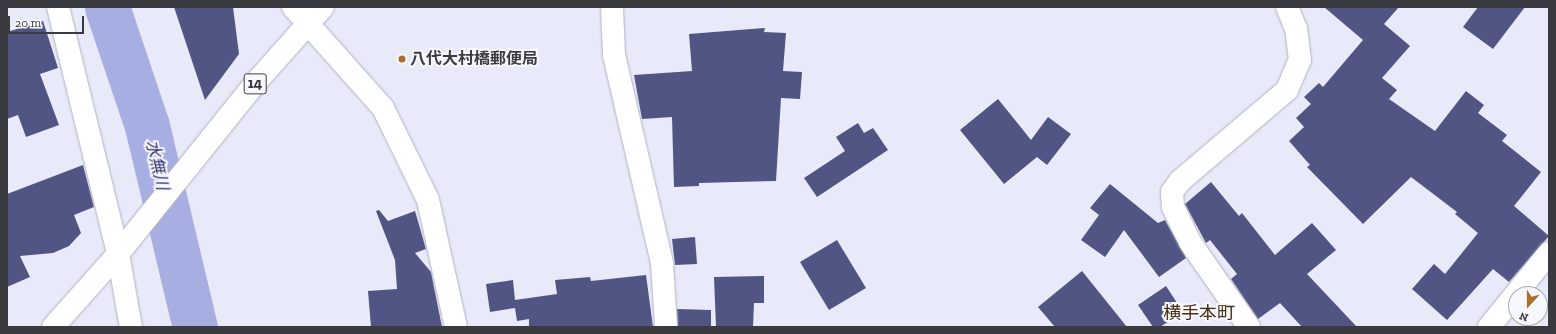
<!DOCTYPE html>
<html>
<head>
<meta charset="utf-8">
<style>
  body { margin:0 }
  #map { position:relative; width:1556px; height:334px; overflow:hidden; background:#e8eaf9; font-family:"Zilla Slab","Noto Sans JP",serif }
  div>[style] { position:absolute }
  .river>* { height:45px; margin:-22.5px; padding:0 22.5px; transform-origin:22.5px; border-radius:22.5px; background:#a7aee1 }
  .building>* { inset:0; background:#505583 }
  .roads { filter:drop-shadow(0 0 1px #b1b3c1) drop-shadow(0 0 1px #b1b3c1) }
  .street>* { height:22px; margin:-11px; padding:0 11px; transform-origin:11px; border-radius:11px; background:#fff }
  .secondary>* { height:22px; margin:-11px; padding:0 11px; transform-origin:11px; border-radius:11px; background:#fff }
  .primary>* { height:22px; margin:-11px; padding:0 11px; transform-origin:11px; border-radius:11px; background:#fff }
  .dots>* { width:11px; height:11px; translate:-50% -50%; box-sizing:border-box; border:2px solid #f7f8fe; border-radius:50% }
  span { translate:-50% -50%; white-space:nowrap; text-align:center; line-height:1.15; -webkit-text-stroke:4px #f7f8fe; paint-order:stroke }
  .shield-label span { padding:1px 3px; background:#f7f8fe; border:1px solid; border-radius:3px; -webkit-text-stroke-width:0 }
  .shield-label { font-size:15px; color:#3a3b41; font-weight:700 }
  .poi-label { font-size:16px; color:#3a3b41; font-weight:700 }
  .left { translate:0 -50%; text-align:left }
  .water-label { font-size:17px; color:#2c2d6a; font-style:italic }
  .quarter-label { font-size:18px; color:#492e0e }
  .frame { position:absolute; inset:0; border:8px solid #3a3b41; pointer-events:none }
  .north { position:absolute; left:1508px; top:286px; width:40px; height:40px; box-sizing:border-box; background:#f7f8fe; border:1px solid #abacb2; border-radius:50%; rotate:201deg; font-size:11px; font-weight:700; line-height:16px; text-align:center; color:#3a3b41 }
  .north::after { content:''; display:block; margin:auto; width:14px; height:18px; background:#a8702d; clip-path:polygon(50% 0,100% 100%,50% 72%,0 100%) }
  .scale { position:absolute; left:8px; top:16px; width:76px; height:18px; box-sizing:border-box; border:2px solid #3a3b41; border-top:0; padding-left:5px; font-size:12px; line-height:14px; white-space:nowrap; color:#3a3b41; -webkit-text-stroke:3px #f7f8fe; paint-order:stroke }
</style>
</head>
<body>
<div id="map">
  <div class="river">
    <div style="left:107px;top:7px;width:126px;rotate:71.4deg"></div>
    <div style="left:147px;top:126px;width:207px;rotate:76.6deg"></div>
  </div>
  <div class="building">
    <div style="clip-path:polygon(174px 7px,233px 7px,239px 54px,205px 100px)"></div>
    <div style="clip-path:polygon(1324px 7px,1399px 7px,1384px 24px,1410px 46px,1382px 78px,1397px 90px,1389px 99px,1435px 131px,1466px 91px,1484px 105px,1478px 113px,1507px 135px,1502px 141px,1541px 172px,1514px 206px,1549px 236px,1509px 282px,1493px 269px,1447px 320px,1412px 289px,1434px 264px,1445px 274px,1478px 233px,1455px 214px,1457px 212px,1411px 177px,1363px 224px,1307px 167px,1310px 165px,1289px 141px,1304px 127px,1296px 118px,1311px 104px,1304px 97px,1319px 83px,1323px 87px,1363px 40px)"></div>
    <div style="clip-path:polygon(1478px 7px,1525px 7px,1493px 49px,1463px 27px)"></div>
    <div style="clip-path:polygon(43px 21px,58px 68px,40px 74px,59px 125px,26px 137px,18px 115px,7px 119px,7px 32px)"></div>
    <div style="clip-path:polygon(765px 28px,764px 32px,786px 33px,783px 71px,802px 72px,800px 99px,781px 98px,776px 181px,699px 183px,699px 186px,674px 187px,672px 117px,642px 119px,634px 75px,692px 71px,689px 34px)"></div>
    <div style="clip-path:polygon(998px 99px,1031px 140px,1048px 117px,1071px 134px,1047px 165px,1037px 157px,1004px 184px,960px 130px)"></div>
    <div style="clip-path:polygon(858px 123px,864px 133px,873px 128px,888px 150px,817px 197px,804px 178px,845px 151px,836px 137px)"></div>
    <div style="clip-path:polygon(83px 165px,94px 207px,74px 215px,81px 233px,69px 246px,53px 253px,20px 256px,30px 277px,7px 287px,7px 194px)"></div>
    <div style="clip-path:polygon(1211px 182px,1239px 216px,1242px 213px,1275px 255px,1312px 223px,1336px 250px,1307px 274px,1357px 327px,1302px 327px,1280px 303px,1258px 319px,1231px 279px,1237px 274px,1210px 240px,1206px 243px,1185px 204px)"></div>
    <div style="clip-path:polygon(1110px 184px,1158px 223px,1165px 220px,1186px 258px,1159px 277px,1124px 230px,1105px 257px,1081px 240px,1099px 215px,1090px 208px)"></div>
    <div style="clip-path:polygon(379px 210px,388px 221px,415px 211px,426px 249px,415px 253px,431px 272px,442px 327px,371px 327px,368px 291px,397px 289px,395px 260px,376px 211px)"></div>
    <div style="clip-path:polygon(695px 237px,697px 264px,675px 265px,672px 239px)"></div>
    <div style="clip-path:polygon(837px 240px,866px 288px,829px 310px,800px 262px)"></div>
    <div style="clip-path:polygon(1082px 271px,1127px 327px,1055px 327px,1038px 307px)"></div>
    <div style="clip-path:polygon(646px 275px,653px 327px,529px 327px,529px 319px,517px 321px,515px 308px,490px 312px,486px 284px,513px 280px,515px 300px,557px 294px,555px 280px,590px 277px,591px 281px)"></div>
    <div style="clip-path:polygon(764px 276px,764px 303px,754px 303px,753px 327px,716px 327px,714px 277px)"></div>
    <div style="clip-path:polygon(1166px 286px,1183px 312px,1160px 327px,1153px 327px,1138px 305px)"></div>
    <div style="clip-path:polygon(677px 309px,711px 310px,711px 327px,678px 327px)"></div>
  </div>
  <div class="roads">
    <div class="street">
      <div style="left:58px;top:7px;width:254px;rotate:76.3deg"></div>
      <div style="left:118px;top:254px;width:74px;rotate:79.9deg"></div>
      <div style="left:612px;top:7px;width:48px;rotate:87.6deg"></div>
      <div style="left:614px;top:55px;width:213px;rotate:77deg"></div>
      <div style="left:662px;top:263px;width:64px;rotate:86.4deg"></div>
      <div style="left:1249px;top:327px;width:103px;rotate:-124.8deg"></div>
      <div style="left:1190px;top:242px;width:39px;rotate:-116deg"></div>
      <div style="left:1173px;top:207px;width:15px;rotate:-94deg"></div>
      <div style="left:1172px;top:192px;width:14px;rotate:-54deg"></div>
      <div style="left:1180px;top:181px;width:140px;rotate:-40.4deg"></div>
      <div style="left:1287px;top:90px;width:33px;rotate:-67deg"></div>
      <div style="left:1300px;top:60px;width:31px;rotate:-97deg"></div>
      <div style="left:1296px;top:29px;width:24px;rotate:-112deg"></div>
      <div style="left:1489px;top:327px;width:95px;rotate:-51deg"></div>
    </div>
    <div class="secondary">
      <div style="left:293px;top:7px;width:135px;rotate:48.3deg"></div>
      <div style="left:383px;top:108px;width:102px;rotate:63.9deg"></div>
      <div style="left:428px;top:200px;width:130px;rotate:77.6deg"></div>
    </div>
    <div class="primary">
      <div style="left:53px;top:327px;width:98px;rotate:-48.3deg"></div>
      <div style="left:118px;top:254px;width:222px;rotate:-51.2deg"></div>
      <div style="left:257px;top:81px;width:99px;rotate:-48.3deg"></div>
    </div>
  </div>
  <div class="dots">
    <div style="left:402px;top:59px;background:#a8702d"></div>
  </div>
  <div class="shield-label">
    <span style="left:255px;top:84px">14</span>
  </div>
  <div class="poi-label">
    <span class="left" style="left:410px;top:59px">八代大村橋郵便局</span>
  </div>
  <div class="water-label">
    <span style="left:157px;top:165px;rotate:77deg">水無川</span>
  </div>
  <div class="quarter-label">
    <span style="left:1199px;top:313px">横手本町</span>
  </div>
  <div class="frame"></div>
  <div class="north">N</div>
  <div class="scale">20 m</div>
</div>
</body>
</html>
